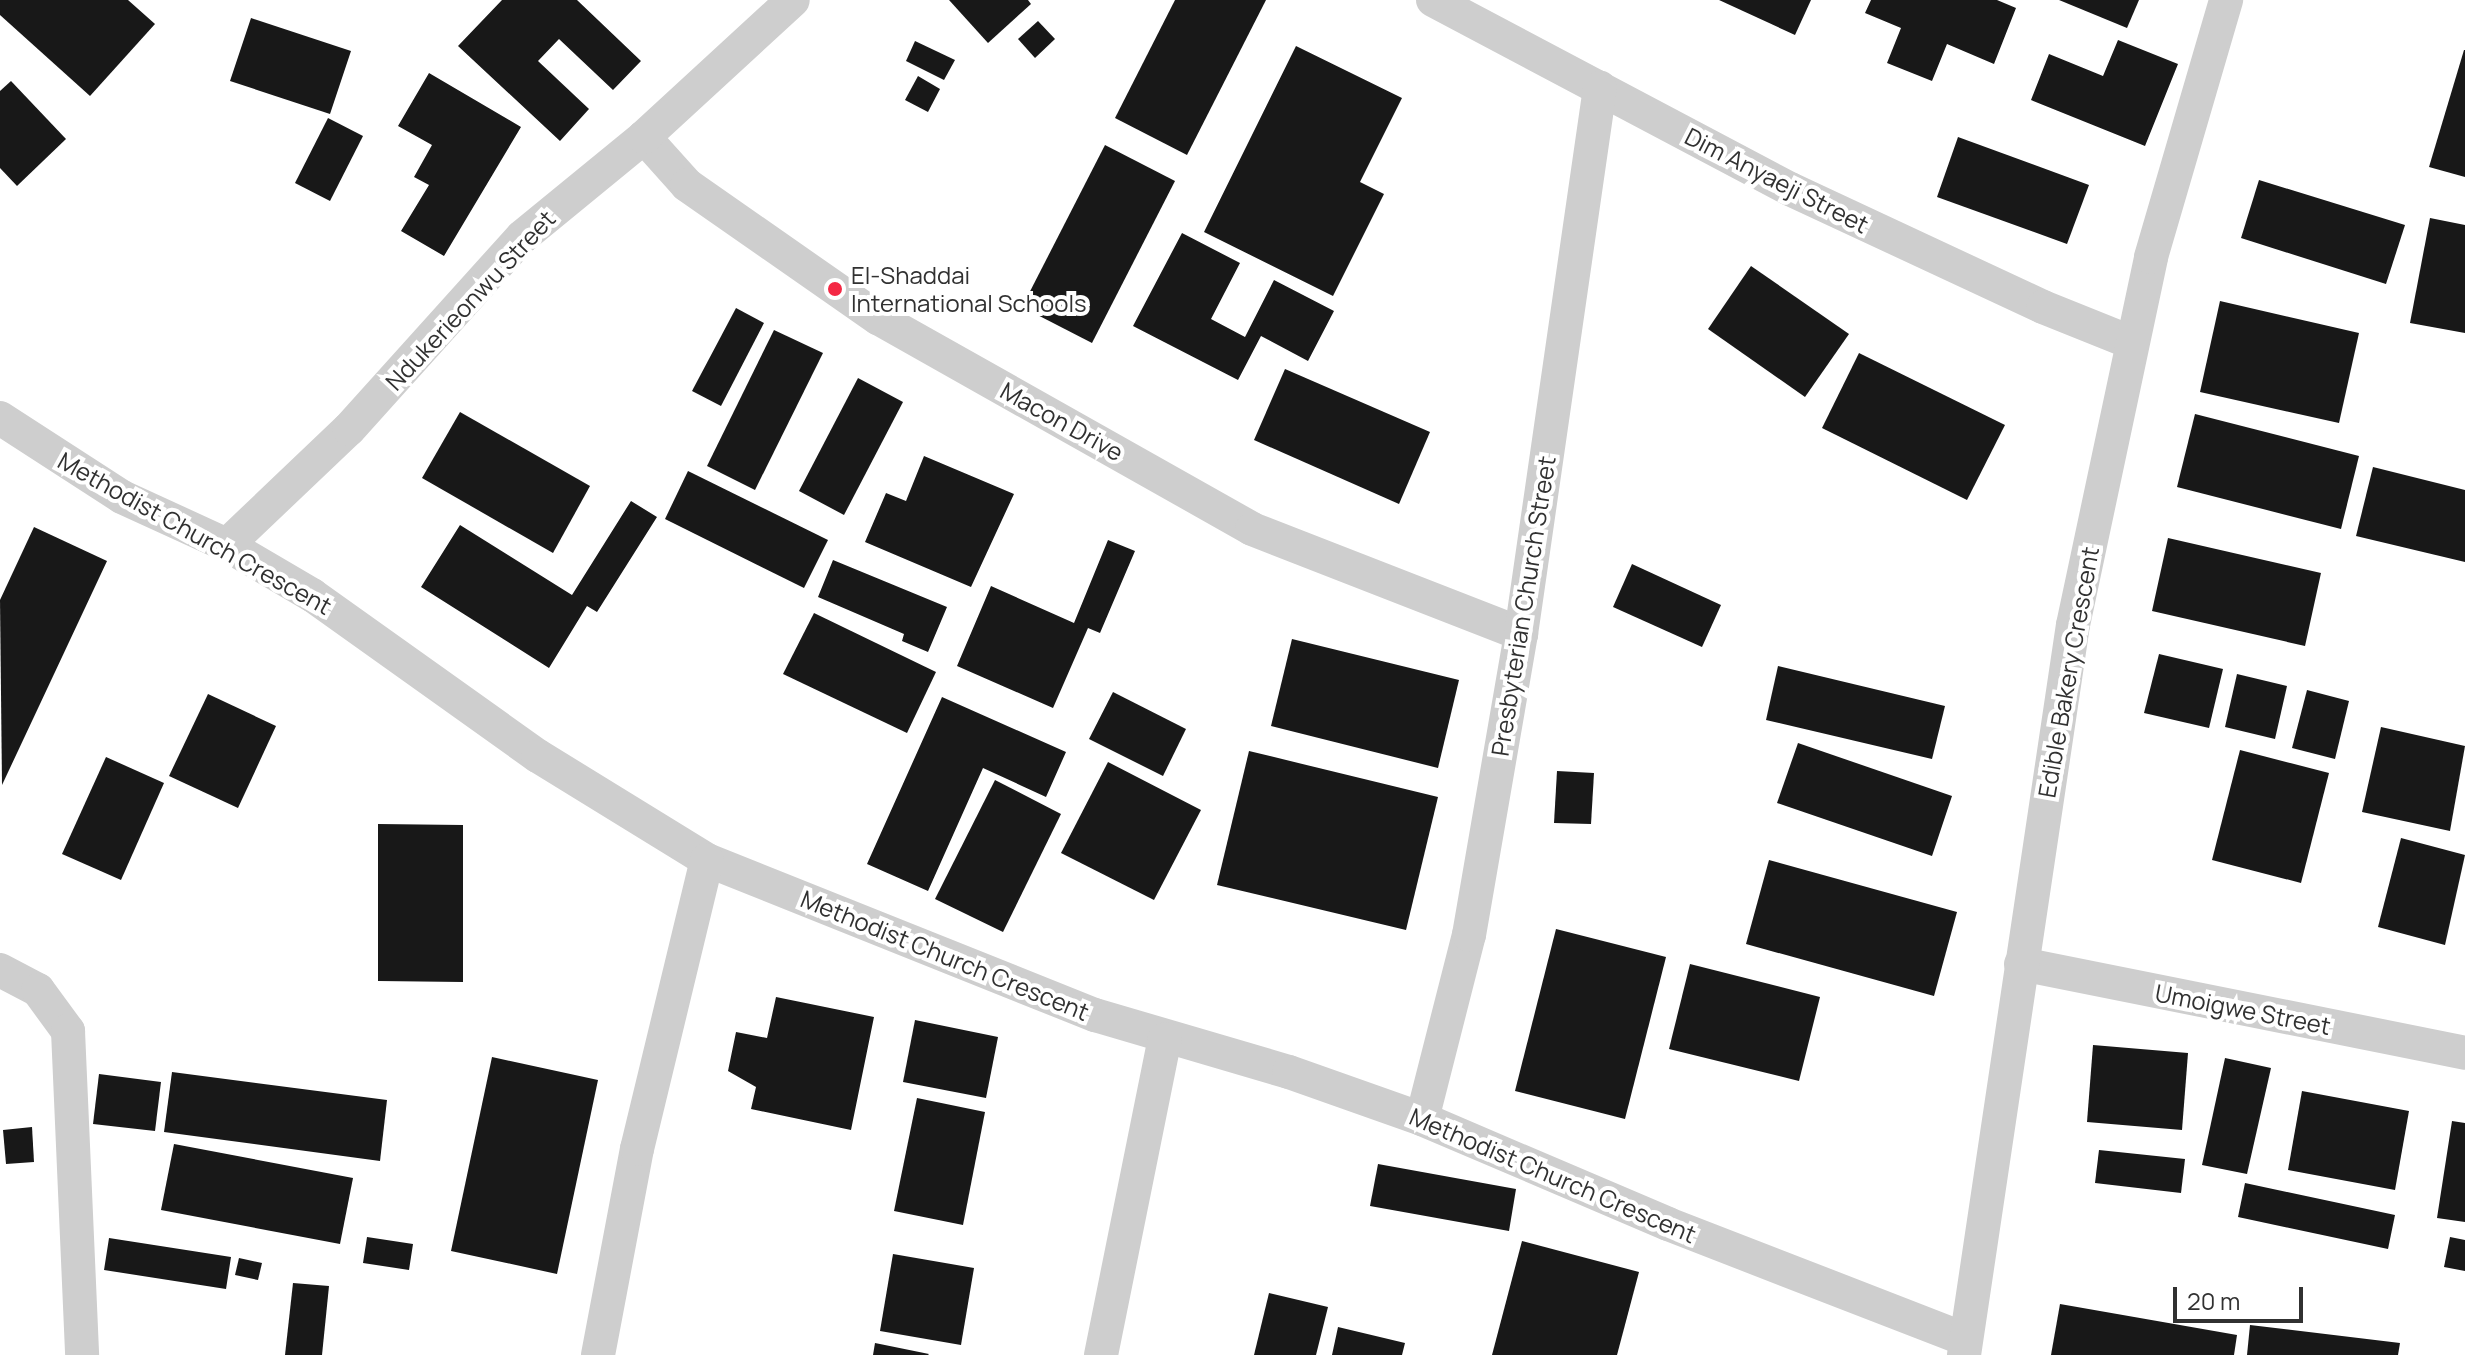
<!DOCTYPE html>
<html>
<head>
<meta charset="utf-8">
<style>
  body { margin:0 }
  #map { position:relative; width:2465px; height:1355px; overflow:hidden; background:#fff; font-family:Manrope,sans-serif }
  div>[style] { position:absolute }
  .building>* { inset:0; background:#181818 }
  .minor>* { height:34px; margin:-17px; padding:0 17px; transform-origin:17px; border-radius:17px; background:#cecece }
  .dots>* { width:22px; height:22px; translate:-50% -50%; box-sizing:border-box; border:4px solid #fff; border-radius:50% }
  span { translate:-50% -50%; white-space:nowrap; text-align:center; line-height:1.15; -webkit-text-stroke:8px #fff; paint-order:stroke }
  .street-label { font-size:24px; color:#313131 }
  .poi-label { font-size:24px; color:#313131 }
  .left { translate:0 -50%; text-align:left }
  .scale { position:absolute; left:2173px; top:1287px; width:130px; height:36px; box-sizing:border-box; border:4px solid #313131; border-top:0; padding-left:10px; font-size:24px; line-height:28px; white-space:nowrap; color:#313131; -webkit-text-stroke:6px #fff; paint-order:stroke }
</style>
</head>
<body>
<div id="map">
  <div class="building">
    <div style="clip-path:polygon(0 0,128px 0,155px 24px,90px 96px,0 15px)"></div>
    <div style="clip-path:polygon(502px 0,577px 0,641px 61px,613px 90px,559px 39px,538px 61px,589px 109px,560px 141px,458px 46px)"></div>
    <div style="clip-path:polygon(949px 0,1028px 0,1031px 4px,988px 43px)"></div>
    <div style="clip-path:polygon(1175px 0,1266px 0,1187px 155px,1115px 118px)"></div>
    <div style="clip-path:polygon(1719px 0,1811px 0,1795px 35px)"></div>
    <div style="clip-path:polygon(1871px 0,1997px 0,2016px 8px,1994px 64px,1947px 44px,1932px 81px,1887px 63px,1901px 28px,1865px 13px)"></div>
    <div style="clip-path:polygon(2059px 0,2139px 0,2127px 28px)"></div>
    <div style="clip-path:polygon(251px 18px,351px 51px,330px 114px,230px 81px)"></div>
    <div style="clip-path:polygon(1038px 21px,1055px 39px,1035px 58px,1018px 39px)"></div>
    <div style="clip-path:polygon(2118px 40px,2178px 64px,2145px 146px,2031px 100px,2049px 54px,2103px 76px)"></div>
    <div style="clip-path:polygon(915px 41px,955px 60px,944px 80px,906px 61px)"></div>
    <div style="clip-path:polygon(1296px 46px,1402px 98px,1360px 182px,1384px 194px,1333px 296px,1204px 232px)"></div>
    <div style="clip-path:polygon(2464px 50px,2465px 50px,2465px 177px,2429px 167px)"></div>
    <div style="clip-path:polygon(429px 73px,521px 127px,444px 256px,401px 231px,429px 185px,414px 177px,432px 145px,398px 126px)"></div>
    <div style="clip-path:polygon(918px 76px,940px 89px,928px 112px,905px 100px)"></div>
    <div style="clip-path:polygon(11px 81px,66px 139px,17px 186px,0 168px,0 91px)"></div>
    <div style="clip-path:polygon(328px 118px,363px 136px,330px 201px,295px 183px)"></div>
    <div style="clip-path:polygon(1958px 137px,2089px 185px,2067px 244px,1937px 197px)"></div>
    <div style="clip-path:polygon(1105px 145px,1175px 181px,1092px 343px,1022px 307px)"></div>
    <div style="clip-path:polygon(2259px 180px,2405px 225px,2386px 284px,2241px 238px)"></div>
    <div style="clip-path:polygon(2430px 218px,2465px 225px,2465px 333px,2410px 323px)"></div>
    <div style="clip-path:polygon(1182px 233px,1240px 263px,1211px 319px,1245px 337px,1274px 280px,1334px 311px,1308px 361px,1261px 336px,1238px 380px,1133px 326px)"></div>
    <div style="clip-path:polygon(1751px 266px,1849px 334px,1805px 397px,1708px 329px)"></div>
    <div style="clip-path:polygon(2220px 301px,2359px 333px,2339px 423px,2200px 392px)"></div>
    <div style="clip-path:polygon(736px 308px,764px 323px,721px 406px,692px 391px)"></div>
    <div style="clip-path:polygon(774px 330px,823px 353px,755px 490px,707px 466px)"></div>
    <div style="clip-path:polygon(1859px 353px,2005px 425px,1967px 500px,1822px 428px)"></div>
    <div style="clip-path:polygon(1285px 369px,1430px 432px,1399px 504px,1254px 440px)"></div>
    <div style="clip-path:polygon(858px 378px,903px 402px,844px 515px,799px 491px)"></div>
    <div style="clip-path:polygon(460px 412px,590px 486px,553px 553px,422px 478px)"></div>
    <div style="clip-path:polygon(2195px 414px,2359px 456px,2341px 529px,2177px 487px)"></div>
    <div style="clip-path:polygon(924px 456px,1014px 494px,971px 587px,865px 542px,886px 493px,906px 501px)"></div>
    <div style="clip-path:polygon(2373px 467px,2465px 490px,2465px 562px,2356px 536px)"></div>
    <div style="clip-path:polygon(688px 471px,828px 540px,804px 588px,665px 519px)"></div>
    <div style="clip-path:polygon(631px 501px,657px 517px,597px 612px,587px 606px,549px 668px,421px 587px,460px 525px,572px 595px)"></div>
    <div style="clip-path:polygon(34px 527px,107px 561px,2px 785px,0 600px)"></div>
    <div style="clip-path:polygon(2168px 538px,2321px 573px,2305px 646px,2152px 611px)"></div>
    <div style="clip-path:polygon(1108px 540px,1135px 551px,1100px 633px,1088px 628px,1053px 708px,957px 666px,991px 586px,1074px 623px)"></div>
    <div style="clip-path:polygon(833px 560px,947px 607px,928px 652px,902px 641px,904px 634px,818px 597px)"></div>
    <div style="clip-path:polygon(1632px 564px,1721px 605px,1702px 647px,1613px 607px)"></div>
    <div style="clip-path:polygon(814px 613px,936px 672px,907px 733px,783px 674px)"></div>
    <div style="clip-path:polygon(1292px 639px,1459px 680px,1438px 768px,1271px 726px)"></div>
    <div style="clip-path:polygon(2159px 654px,2223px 669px,2209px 728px,2144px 713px)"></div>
    <div style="clip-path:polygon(1778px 666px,1945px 706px,1932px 759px,1766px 720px)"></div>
    <div style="clip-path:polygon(2237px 674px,2287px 686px,2275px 739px,2225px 727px)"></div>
    <div style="clip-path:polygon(2307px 690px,2349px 701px,2335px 759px,2292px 748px)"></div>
    <div style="clip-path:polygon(1113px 692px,1186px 729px,1163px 776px,1089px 739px)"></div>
    <div style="clip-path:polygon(208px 694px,276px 726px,238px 808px,169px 776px)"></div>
    <div style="clip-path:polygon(942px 697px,1066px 752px,1046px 797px,983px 768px,928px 891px,867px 864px)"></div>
    <div style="clip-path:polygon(2381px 727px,2465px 746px,2450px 831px,2362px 812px)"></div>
    <div style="clip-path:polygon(1798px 743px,1952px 796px,1932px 856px,1777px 803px)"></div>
    <div style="clip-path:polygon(2240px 750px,2329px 773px,2301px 883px,2212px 860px)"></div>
    <div style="clip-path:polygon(1249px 751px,1438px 797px,1406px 930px,1217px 885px)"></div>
    <div style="clip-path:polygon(106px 757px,164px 783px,121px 880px,62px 854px)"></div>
    <div style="clip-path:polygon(1108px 762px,1201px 810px,1154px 900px,1061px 853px)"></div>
    <div style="clip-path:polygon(1557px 771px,1594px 773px,1591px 824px,1554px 823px)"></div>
    <div style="clip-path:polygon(995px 780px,1061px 814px,1003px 932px,935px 899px)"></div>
    <div style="clip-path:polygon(378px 824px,463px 825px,463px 982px,378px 981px)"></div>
    <div style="clip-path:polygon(2401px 838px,2465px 855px,2445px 945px,2378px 927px)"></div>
    <div style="clip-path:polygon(1769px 860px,1957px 912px,1934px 996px,1746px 944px)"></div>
    <div style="clip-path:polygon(1556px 929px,1666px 957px,1625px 1119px,1515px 1091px)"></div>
    <div style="clip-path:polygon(1690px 964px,1820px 997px,1799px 1081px,1669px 1049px)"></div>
    <div style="clip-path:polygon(776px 997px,874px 1017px,851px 1130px,751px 1109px,756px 1087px,728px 1071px,736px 1032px,767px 1038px)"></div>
    <div style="clip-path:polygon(915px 1020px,998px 1037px,986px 1098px,903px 1082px)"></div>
    <div style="clip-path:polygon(2093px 1045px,2188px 1053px,2182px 1130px,2087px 1122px)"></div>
    <div style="clip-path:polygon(492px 1057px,598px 1080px,557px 1274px,451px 1251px)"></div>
    <div style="clip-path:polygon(2225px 1058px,2271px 1068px,2247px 1174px,2202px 1165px)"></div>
    <div style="clip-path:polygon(172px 1072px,387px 1100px,380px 1161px,164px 1132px)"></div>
    <div style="clip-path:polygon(99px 1074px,161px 1082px,155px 1131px,93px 1124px)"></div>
    <div style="clip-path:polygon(2302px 1091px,2409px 1111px,2395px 1190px,2288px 1170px)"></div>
    <div style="clip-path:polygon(917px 1098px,985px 1112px,963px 1225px,894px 1211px)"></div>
    <div style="clip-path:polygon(2452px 1121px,2465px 1123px,2465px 1222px,2437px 1218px)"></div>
    <div style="clip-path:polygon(32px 1127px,34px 1162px,6px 1164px,3px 1130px)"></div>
    <div style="clip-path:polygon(174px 1144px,353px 1178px,340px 1244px,161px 1210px)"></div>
    <div style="clip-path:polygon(2099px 1150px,2185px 1159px,2181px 1193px,2095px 1183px)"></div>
    <div style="clip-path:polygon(1378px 1164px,1516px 1189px,1509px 1231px,1370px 1206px)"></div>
    <div style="clip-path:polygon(2245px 1183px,2395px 1215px,2388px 1249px,2238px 1217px)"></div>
    <div style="clip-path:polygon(367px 1237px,413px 1244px,409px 1270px,363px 1263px)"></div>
    <div style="clip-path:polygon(2450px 1237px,2465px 1240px,2465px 1271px,2444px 1267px)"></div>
    <div style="clip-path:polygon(109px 1238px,231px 1257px,226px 1289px,104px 1270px)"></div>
    <div style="clip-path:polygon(1522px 1241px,1639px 1272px,1617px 1355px,1492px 1355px)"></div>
    <div style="clip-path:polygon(893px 1254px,974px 1268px,961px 1345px,880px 1331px)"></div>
    <div style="clip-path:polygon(239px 1258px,262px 1263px,258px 1280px,235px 1275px)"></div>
    <div style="clip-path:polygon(293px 1283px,329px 1286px,322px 1355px,285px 1355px)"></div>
    <div style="clip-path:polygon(1269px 1293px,1328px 1307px,1316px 1355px,1254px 1355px)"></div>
    <div style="clip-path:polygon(2060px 1304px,2237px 1335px,2234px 1355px,2051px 1355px)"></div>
    <div style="clip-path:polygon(2250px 1325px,2400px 1343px,2398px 1355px,2247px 1355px)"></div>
    <div style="clip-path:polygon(1338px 1327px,1405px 1343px,1402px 1355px,1332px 1355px)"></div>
    <div style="clip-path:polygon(875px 1343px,929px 1354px,928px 1355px,873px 1355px)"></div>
  </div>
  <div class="minor">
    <div style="left:1433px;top:0;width:404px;rotate:27.9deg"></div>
    <div style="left:1790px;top:189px;width:279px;rotate:25deg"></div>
    <div style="left:2043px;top:307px;width:94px;rotate:21.9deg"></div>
    <div style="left:644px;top:137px;width:64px;rotate:48.1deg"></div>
    <div style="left:687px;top:185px;width:233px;rotate:34.9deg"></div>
    <div style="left:878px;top:318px;width:429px;rotate:29.4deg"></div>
    <div style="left:1252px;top:529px;width:289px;rotate:21.3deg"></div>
    <div style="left:0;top:418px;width:145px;rotate:32.9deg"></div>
    <div style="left:122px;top:497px;width:115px;rotate:24.6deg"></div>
    <div style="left:227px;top:545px;width:99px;rotate:30.5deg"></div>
    <div style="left:312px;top:595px;width:277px;rotate:35.5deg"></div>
    <div style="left:538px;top:756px;width:198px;rotate:31.6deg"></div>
    <div style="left:707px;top:860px;width:418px;rotate:21.8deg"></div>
    <div style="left:1095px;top:1015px;width:202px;rotate:16.4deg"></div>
    <div style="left:1289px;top:1072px;width:141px;rotate:19.5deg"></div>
    <div style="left:1422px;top:1119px;width:267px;rotate:23.1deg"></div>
    <div style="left:1668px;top:1224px;width:318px;rotate:21.2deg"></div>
    <div style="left:227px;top:545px;width:168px;rotate:-43.6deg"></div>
    <div style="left:349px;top:429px;width:258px;rotate:-48deg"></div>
    <div style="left:522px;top:237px;width:158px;rotate:-39.3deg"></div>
    <div style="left:644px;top:137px;width:202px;rotate:-42.6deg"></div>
    <div style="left:2021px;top:964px;width:453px;rotate:11.3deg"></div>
    <div style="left:0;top:970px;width:43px;rotate:27.8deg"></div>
    <div style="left:38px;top:990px;width:51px;rotate:53.8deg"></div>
    <div style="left:68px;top:1031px;width:324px;rotate:87.5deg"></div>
    <div style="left:1422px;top:1119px;width:190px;rotate:-75.7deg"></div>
    <div style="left:1469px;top:935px;width:305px;rotate:-80.2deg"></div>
    <div style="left:1521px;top:634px;width:552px;rotate:-81.77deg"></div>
    <div style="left:598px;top:1355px;width:210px;rotate:-79.3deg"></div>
    <div style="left:637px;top:1149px;width:297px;rotate:-76.4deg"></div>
    <div style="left:1101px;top:1355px;width:322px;rotate:-78.6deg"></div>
    <div style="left:1964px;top:1355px;width:738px;rotate:-81.51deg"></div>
    <div style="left:2073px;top:625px;width:376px;rotate:-78deg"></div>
    <div style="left:2151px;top:257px;width:268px;rotate:-73.7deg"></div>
  </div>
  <div class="dots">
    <div style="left:835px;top:289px;background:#f42844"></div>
  </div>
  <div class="street-label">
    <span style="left:1777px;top:180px;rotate:27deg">Dim Anyaeji Street</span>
    <span style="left:470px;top:300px;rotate:-47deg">Ndukerieonwu Street</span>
    <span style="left:1062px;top:421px;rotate:29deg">Macon Drive</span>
    <span style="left:195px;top:533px;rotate:29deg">Methodist Church Crescent</span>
    <span style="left:1523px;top:606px;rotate:-81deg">Presbyterian Church Street</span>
    <span style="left:2068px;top:672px;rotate:-80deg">Edible Bakery Crescent</span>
    <span style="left:945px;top:955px;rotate:22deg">Methodist Church Crescent</span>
    <span style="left:2243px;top:1009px;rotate:11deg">Umoigwe Street</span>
    <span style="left:1553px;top:1175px;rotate:23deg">Methodist Church Crescent</span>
  </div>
  <div class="poi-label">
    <span class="left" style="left:851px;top:289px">El-Shaddai<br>International Schools</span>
  </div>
  <div class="scale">20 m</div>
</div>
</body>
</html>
